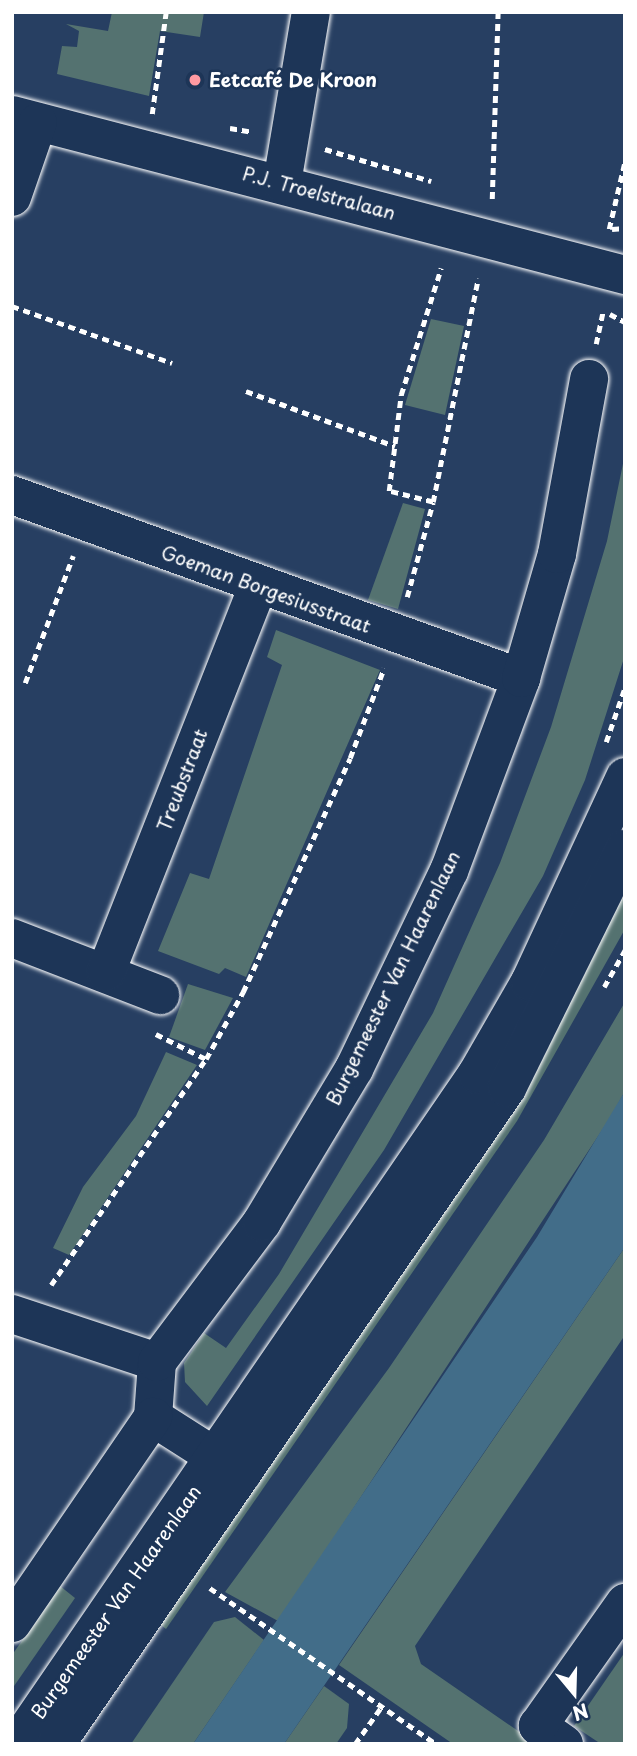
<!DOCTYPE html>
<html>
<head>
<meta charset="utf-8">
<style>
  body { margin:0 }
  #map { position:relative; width:637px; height:1756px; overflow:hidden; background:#273f62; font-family:"Playpen Sans",sans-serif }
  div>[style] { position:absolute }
  .green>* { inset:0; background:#547270 }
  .water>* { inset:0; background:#426d89 }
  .path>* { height:4.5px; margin-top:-2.25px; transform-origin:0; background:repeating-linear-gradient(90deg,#fff 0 7px,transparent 0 12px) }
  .roads { filter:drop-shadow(0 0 2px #fff) drop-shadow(0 0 2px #fff) }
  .minor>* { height:38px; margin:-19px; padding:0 19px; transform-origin:19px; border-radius:19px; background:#1d3557 }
  .major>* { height:38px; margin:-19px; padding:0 19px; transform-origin:19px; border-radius:19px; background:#1d3557 }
  .dots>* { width:19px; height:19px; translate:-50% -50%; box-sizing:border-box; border:4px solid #1d3557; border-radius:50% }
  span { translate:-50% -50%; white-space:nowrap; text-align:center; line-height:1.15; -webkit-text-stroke:5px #1d3557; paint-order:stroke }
  .poi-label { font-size:19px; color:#fff; font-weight:700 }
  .left { translate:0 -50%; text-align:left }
  .street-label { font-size:19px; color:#fff }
  .frame { position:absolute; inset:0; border:14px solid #fff; pointer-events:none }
  .north { position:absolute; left:539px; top:1658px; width:70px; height:70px; -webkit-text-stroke:5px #1d3557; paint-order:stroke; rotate:161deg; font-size:19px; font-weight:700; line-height:28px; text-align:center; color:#fff }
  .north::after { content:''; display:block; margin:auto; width:24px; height:32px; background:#fff; clip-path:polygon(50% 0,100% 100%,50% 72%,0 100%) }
</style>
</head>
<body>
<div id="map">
  <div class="green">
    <div style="clip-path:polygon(112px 12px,204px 12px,200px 37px,160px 31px,149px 96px,57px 74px,62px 46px,77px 47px,79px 31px,66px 24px,108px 31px)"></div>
    <div style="clip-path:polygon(431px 319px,464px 326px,445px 415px,405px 405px)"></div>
    <div style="clip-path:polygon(625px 454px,625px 655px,585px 780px,543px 876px,384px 1150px,207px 1406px,185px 1382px,184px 1363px,204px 1333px,226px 1348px,279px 1274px,433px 1013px,500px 863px,551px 727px,607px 541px)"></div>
    <div style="clip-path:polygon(403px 503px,425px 509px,398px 609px,368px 600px)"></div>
    <div style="clip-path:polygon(276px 630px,380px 670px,246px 977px,225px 968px,219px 974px,158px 951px,190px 873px,209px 879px,282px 665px,267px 657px)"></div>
    <div style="clip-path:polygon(625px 882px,625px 929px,517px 1121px,166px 1629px,155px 1620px)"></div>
    <div style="clip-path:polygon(188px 984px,233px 998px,205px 1050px,169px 1037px)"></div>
    <div style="clip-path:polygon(625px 1002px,625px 1091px,612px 1115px,301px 1588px,278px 1621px,225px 1592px,389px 1368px,544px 1140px)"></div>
    <div style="clip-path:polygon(166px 1052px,197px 1065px,69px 1255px,53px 1248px,83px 1187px,136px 1116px)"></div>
    <div style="clip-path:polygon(625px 1247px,625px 1335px,415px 1646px,421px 1664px,537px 1744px,453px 1744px,339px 1665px)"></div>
    <div style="clip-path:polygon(60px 1586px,75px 1598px,12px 1689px,12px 1655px)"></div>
    <div style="clip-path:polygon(235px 1617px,264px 1640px,193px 1744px,131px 1744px,214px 1622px)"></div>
    <div style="clip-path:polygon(625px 1652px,625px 1744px,601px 1744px,574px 1726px)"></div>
    <div style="clip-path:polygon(324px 1686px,349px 1704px,347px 1728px,336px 1744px,284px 1744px)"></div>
  </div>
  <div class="water">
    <div style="clip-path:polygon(625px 1091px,625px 1247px,284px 1744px,193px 1744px,537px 1237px)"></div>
  </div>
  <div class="path">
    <div style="left:152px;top:114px;width:103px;rotate:-82.2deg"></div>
    <div style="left:230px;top:128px;width:22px;rotate:10deg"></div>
    <div style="left:325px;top:149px;width:111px;rotate:16.8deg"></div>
    <div style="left:492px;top:199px;width:187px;rotate:-88.2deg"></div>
    <div style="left:609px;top:229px;width:70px;rotate:-76.8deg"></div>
    <div style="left:612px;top:229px;width:13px;rotate:-4deg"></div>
    <div style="left:12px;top:306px;width:170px;rotate:19.6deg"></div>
    <div style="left:610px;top:314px;width:17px;rotate:28deg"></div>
    <div style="left:596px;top:344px;width:35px;rotate:-78deg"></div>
    <div style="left:246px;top:391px;width:159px;rotate:20.3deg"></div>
    <div style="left:433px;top:502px;width:45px;rotate:-166deg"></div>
    <div style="left:389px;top:491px;width:97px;rotate:-82.9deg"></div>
    <div style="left:401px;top:395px;width:133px;rotate:-72.5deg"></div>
    <div style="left:407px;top:597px;width:98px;rotate:-74.7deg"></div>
    <div style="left:433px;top:502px;width:228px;rotate:-78.6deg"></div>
    <div style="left:25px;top:683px;width:136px;rotate:-69.3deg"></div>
    <div style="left:606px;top:742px;width:58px;rotate:-70.9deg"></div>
    <div style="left:604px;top:987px;width:43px;rotate:-60.4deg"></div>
    <div style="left:156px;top:1034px;width:56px;rotate:26.6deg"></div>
    <div style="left:51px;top:1285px;width:274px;rotate:-55.6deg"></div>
    <div style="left:206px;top:1059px;width:77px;rotate:-61.1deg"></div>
    <div style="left:243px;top:992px;width:257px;rotate:-65.4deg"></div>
    <div style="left:350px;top:758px;width:96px;rotate:-69.3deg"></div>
    <div style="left:210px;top:1588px;width:275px;rotate:34.6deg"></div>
    <div style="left:355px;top:1744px;width:47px;rotate:-54.6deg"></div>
  </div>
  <div class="roads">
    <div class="minor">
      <div style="left:12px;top:115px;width:634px;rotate:14.63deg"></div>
      <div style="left:282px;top:183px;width:173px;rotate:-80.4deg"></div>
      <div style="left:12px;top:197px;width:79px;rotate:-70.9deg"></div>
      <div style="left:12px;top:495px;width:541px;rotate:19.77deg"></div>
      <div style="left:12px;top:938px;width:159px;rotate:21.1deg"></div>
      <div style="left:106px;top:972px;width:413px;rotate:-68.5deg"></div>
      <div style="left:12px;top:1314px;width:153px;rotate:18.3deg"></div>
      <div style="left:242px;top:1474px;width:106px;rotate:-147.4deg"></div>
      <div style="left:153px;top:1417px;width:55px;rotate:-85.8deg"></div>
      <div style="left:157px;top:1362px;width:175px;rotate:-53.1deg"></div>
      <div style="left:262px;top:1222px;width:179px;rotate:-59deg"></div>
      <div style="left:354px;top:1069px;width:220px;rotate:-64.4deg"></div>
      <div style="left:449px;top:871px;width:206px;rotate:-69.5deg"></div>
      <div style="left:521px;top:678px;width:129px;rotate:-73.8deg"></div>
      <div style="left:557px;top:554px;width:178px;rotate:-79.6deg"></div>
      <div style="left:12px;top:1623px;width:250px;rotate:-55.6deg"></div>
      <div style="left:564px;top:1744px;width:32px;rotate:-145deg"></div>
      <div style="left:538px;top:1726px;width:151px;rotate:-54.7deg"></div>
    </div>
    <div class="major">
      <div style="left:17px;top:1744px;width:813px;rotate:-55.53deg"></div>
      <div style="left:477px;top:1074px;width:106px;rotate:-60.1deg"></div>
      <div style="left:530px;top:982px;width:226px;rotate:-65.1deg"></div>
      <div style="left:56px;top:1744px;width:796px;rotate:-55.49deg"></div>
      <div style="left:507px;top:1088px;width:267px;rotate:-63.7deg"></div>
    </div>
  </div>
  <div class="dots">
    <div style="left:195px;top:80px;background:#ff9aa2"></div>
  </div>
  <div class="poi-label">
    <span class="left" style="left:209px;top:80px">Eetcafé De Kroon</span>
  </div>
  <div class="street-label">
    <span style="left:319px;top:193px;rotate:15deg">P.J. Troelstralaan</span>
    <span style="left:266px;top:589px;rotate:20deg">Goeman Borgesiusstraat</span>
    <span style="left:182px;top:780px;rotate:-69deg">Treubstraat</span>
    <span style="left:393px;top:978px;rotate:-64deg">Burgemeester Van Haarenlaan</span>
    <span style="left:116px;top:1602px;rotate:-55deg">Burgemeester Van Haarenlaan</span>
  </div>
  <div class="frame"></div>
  <div class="north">N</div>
</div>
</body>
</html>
